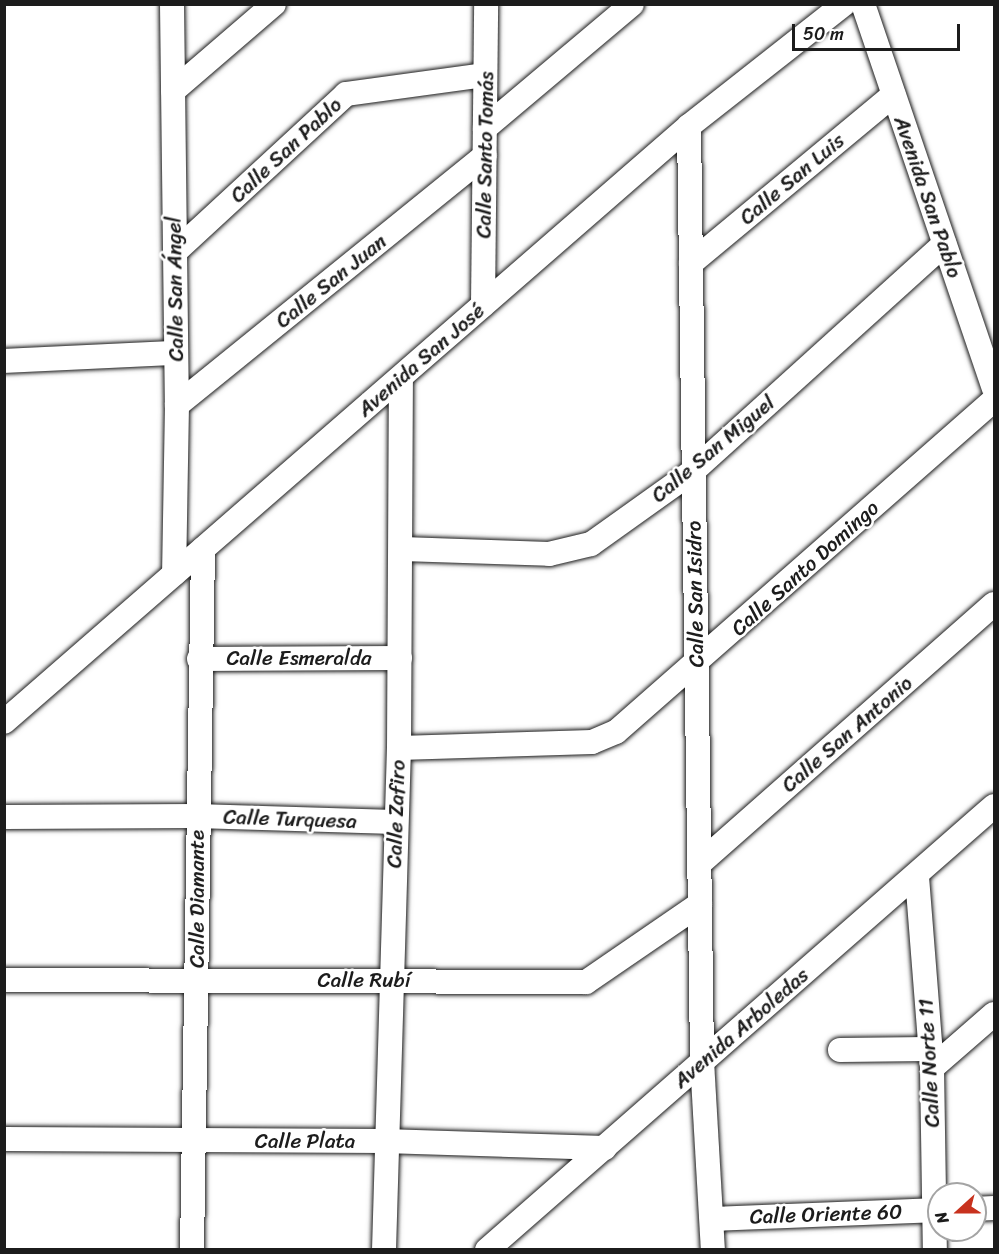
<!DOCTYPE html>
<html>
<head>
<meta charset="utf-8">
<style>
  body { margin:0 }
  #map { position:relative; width:999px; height:1254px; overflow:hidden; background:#fff; font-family:Sriracha,sans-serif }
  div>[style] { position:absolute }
  .roads { filter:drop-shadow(0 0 2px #1c1c1c) drop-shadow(0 0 2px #1c1c1c) }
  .minor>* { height:24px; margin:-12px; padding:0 12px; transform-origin:12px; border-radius:12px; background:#fff }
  span { translate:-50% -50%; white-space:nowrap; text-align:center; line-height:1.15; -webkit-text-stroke:5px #fff; paint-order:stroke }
  .street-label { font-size:21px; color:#1c1c1c }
  .frame { position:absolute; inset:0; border:6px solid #1c1c1c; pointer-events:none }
  .north { position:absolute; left:927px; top:1182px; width:60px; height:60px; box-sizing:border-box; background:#fff; border:2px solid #a4a4a4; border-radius:50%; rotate:249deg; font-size:16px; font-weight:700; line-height:24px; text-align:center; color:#1c1c1c }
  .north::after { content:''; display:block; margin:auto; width:21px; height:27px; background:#c8321e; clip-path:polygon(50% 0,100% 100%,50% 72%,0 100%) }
  .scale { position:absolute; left:792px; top:24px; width:168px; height:27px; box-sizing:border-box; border:3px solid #1c1c1c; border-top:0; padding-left:8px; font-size:18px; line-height:21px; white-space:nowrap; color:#1c1c1c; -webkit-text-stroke:4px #fff; paint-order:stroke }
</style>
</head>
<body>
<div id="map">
  <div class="roads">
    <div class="minor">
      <div style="left:172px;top:4px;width:401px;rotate:89.3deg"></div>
      <div style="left:177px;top:405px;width:169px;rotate:91deg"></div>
      <div style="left:863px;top:4px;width:406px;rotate:71.2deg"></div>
      <div style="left:173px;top:91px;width:133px;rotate:-40.7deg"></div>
      <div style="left:689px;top:126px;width:935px;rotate:89.2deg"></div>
      <div style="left:702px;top:1061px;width:189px;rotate:86.7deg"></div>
      <div style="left:485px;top:128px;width:192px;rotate:-40.1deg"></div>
      <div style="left:175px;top:252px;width:233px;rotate:-42.7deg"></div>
      <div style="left:346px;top:94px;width:140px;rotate:-7.8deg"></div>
      <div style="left:691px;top:263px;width:263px;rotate:-39.7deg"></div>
      <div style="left:483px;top:305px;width:301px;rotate:-89.4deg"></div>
      <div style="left:4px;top:361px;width:172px;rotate:-2.7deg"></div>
      <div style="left:177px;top:405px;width:396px;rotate:-39deg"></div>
      <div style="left:402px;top:549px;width:147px;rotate:1.9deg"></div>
      <div style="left:549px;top:554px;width:43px;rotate:-13.4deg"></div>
      <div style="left:591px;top:544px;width:124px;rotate:-35.5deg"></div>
      <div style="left:692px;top:472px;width:340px;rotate:-42.1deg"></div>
      <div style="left:199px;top:659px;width:201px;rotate:-0.3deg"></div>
      <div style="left:4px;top:722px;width:908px;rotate:-41.03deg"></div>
      <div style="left:689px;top:126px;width:197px;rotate:-38.2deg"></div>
      <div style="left:399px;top:748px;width:193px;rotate:-1.8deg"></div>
      <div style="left:592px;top:742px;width:26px;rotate:-23deg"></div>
      <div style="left:616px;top:732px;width:503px;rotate:-41.29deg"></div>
      <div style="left:4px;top:817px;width:192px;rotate:-0.3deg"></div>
      <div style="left:196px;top:816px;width:199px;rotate:1.7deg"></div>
      <div style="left:699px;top:864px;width:393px;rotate:-41.4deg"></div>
      <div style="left:917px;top:877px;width:192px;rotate:85.5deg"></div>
      <div style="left:932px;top:1068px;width:182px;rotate:89.1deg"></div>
      <div style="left:4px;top:980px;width:582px;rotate:0.2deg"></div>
      <div style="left:586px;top:982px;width:138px;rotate:-34.4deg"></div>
      <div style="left:840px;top:1050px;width:88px;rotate:-0.7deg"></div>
      <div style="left:932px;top:1068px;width:82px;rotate:-41.1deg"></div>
      <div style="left:4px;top:1139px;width:380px;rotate:0.3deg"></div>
      <div style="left:384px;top:1141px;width:221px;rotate:1.8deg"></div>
      <div style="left:975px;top:1209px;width:19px;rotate:-3deg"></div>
      <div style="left:713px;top:1219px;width:226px;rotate:-2.3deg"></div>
      <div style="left:192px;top:1250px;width:701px;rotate:-89.1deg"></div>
      <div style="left:384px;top:1250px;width:502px;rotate:-88.29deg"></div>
      <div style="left:399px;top:748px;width:370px;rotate:-89.7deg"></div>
      <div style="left:487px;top:1250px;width:674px;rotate:-41.21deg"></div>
    </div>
  </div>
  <div class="street-label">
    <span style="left:286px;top:150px;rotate:-43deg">Calle San Pablo</span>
    <span style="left:485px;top:155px;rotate:-89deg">Calle Santo Tomás</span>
    <span style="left:792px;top:179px;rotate:-40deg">Calle San Luis</span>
    <span style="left:928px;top:197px;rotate:71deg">Avenida San Pablo</span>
    <span style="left:331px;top:281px;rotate:-39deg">Calle San Juan</span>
    <span style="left:175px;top:289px;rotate:-91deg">Calle San Ángel</span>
    <span style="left:421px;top:360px;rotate:-41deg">Avenida San José</span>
    <span style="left:713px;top:449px;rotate:-40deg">Calle San Miguel</span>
    <span style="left:805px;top:568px;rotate:-42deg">Calle Santo Domingo</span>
    <span style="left:695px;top:594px;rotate:-91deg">Calle San Isidro</span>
    <span style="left:299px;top:658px">Calle Esmeralda</span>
    <span style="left:847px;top:734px;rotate:-41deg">Calle San Antonio</span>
    <span style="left:396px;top:814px;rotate:-88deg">Calle Zafiro</span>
    <span style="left:290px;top:819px;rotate:2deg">Calle Turquesa</span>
    <span style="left:197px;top:899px;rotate:-90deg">Calle Diamante</span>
    <span style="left:364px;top:980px">Calle Rubí</span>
    <span style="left:741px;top:1028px;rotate:-41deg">Avenida Arboledas</span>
    <span style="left:929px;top:1063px;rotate:-93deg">Calle Norte 11</span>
    <span style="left:305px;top:1141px">Calle Plata</span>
    <span style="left:826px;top:1214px;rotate:-2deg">Calle Oriente 60</span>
  </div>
  <div class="frame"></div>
  <div class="north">N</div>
  <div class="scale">50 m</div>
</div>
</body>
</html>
